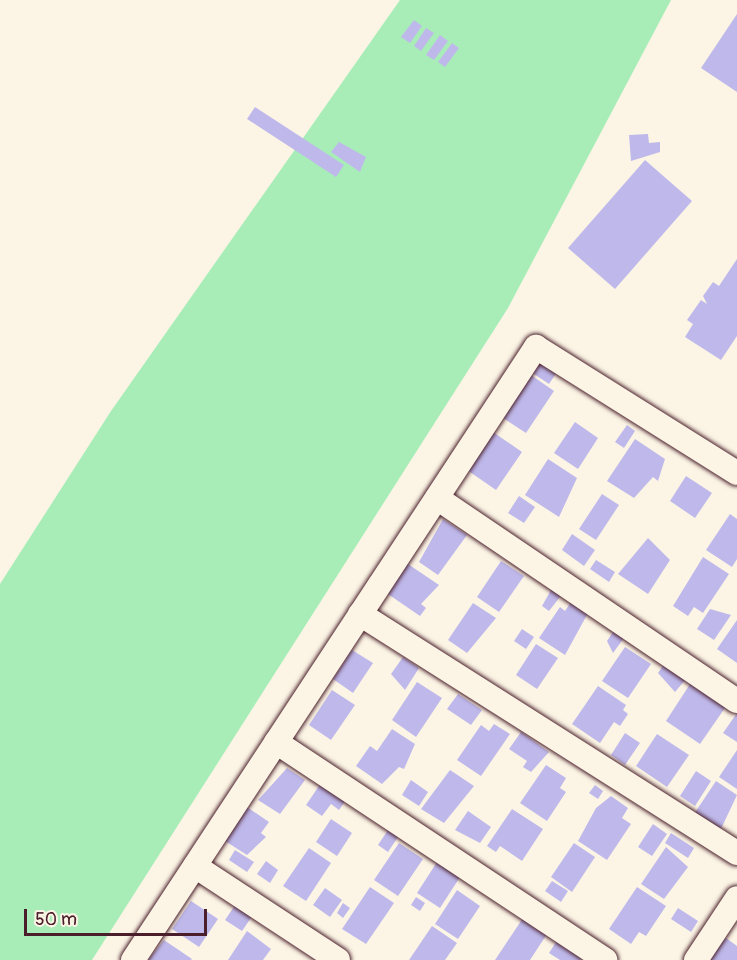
<!DOCTYPE html>
<html>
<head>
<meta charset="utf-8">
<style>
  body { margin:0 }
  #map { position:relative; width:737px; height:960px; overflow:hidden; background:#fcf5e5; font-family:Pangolin,sans-serif }
  div>[style] { position:absolute }
  .green>* { inset:0; background:#a8edb8 }
  .building>* { inset:0; background:#bfb9eb }
  .roads { filter:drop-shadow(0 0 2px #4a1f2b) drop-shadow(0 0 2px #4a1f2b) }
  .street>* { height:24px; margin:-12px; padding:0 12px; transform-origin:12px; border-radius:12px; background:#fcf5e5 }
  span { translate:-50% -50%; white-space:nowrap; text-align:center; line-height:1.15; -webkit-text-stroke:5px #fcf5e5; paint-order:stroke }
  .scale { position:absolute; left:24px; top:909px; width:183px; height:27px; box-sizing:border-box; border:3px solid #4a1f2b; border-top:0; padding-left:8px; font-size:18px; line-height:21px; white-space:nowrap; color:#4a1f2b; -webkit-text-stroke:4px #fcf5e5; paint-order:stroke }
</style>
</head>
<body>
<div id="map">
  <div class="green">
    <div style="clip-path:polygon(400px 0,671px 0,508px 308px,92px 960px,0 960px,0 584px,111px 411px)"></div>
  </div>
  <div class="building">
    <div style="clip-path:polygon(737px 14px,737px 92px,701px 68px)"></div>
    <div style="clip-path:polygon(414px 20px,422px 26px,410px 43px,401px 37px)"></div>
    <div style="clip-path:polygon(426px 28px,434px 33px,421px 51px,414px 46px)"></div>
    <div style="clip-path:polygon(440px 35px,448px 41px,434px 60px,426px 55px)"></div>
    <div style="clip-path:polygon(452px 43px,459px 48px,445px 67px,438px 62px)"></div>
    <div style="clip-path:polygon(255px 107px,344px 165px,336px 177px,247px 119px)"></div>
    <div style="clip-path:polygon(648px 134px,649px 143px,660px 142px,660px 152px,631px 161px,629px 135px)"></div>
    <div style="clip-path:polygon(339px 142px,366px 157px,360px 172px,331px 152px)"></div>
    <div style="clip-path:polygon(645px 160px,692px 201px,615px 289px,568px 248px)"></div>
    <div style="clip-path:polygon(737px 259px,737px 336px,721px 360px,685px 337px,693px 324px,687px 320px,701px 300px,707px 304px,703px 296px,713px 282px,719px 286px)"></div>
    <div style="clip-path:polygon(539px 361px,559px 369px,549px 384px,531px 372px)"></div>
    <div style="clip-path:polygon(531px 375px,554px 391px,526px 433px,503px 418px)"></div>
    <div style="clip-path:polygon(575px 422px,598px 438px,578px 469px,554px 453px)"></div>
    <div style="clip-path:polygon(627px 425px,635px 431px,624px 448px,615px 442px)"></div>
    <div style="clip-path:polygon(493px 432px,522px 452px,496px 490px,467px 470px)"></div>
    <div style="clip-path:polygon(635px 439px,665px 459px,658px 481px,653px 477px,634px 498px,607px 481px)"></div>
    <div style="clip-path:polygon(548px 459px,577px 478px,559px 517px,525px 495px)"></div>
    <div style="clip-path:polygon(686px 476px,712px 493px,695px 518px,670px 501px)"></div>
    <div style="clip-path:polygon(602px 494px,619px 505px,596px 540px,579px 529px)"></div>
    <div style="clip-path:polygon(519px 496px,535px 507px,524px 523px,508px 513px)"></div>
    <div style="clip-path:polygon(730px 514px,737px 519px,737px 559px,732px 567px,706px 550px)"></div>
    <div style="clip-path:polygon(443px 519px,467px 535px,438px 575px,419px 562px)"></div>
    <div style="clip-path:polygon(572px 534px,595px 550px,584px 566px,562px 550px)"></div>
    <div style="clip-path:polygon(648px 538px,670px 560px,648px 594px,618px 574px)"></div>
    <div style="clip-path:polygon(703px 557px,729px 574px,703px 613px,694px 607px,688px 616px,673px 606px)"></div>
    <div style="clip-path:polygon(596px 560px,615px 572px,609px 582px,590px 569px)"></div>
    <div style="clip-path:polygon(501px 561px,524px 576px,499px 612px,477px 597px)"></div>
    <div style="clip-path:polygon(405px 562px,439px 585px,421px 604px,426px 608px,420px 616px,385px 592px)"></div>
    <div style="clip-path:polygon(556px 581px,567px 588px,549px 611px,542px 606px)"></div>
    <div style="clip-path:polygon(571px 602px,588px 613px,565px 655px,539px 638px,560px 607px,565px 611px)"></div>
    <div style="clip-path:polygon(473px 603px,496px 618px,467px 653px,448px 640px)"></div>
    <div style="clip-path:polygon(710px 609px,731px 615px,714px 640px,697px 629px)"></div>
    <div style="clip-path:polygon(621px 620px,632px 627px,613px 653px,607px 641px)"></div>
    <div style="clip-path:polygon(737px 620px,737px 663px,717px 649px)"></div>
    <div style="clip-path:polygon(522px 629px,534px 637px,526px 649px,514px 641px)"></div>
    <div style="clip-path:polygon(536px 644px,558px 658px,537px 689px,516px 675px)"></div>
    <div style="clip-path:polygon(625px 647px,651px 664px,628px 698px,602px 681px)"></div>
    <div style="clip-path:polygon(352px 650px,373px 663px,353px 693px,333px 679px)"></div>
    <div style="clip-path:polygon(403px 657px,419px 668px,405px 690px,391px 674px)"></div>
    <div style="clip-path:polygon(669px 657px,692px 672px,675px 692px,658px 673px)"></div>
    <div style="clip-path:polygon(692px 681px,727px 705px,700px 744px,666px 721px)"></div>
    <div style="clip-path:polygon(417px 682px,442px 698px,416px 737px,392px 720px)"></div>
    <div style="clip-path:polygon(598px 686px,626px 705px,623px 710px,628px 714px,620px 726px,614px 722px,600px 743px,572px 724px)"></div>
    <div style="clip-path:polygon(332px 690px,355px 705px,331px 740px,309px 725px)"></div>
    <div style="clip-path:polygon(458px 694px,482px 710px,471px 725px,447px 709px)"></div>
    <div style="clip-path:polygon(737px 713px,737px 742px,723px 733px)"></div>
    <div style="clip-path:polygon(494px 724px,510px 734px,481px 776px,457px 760px,481px 725px,489px 731px)"></div>
    <div style="clip-path:polygon(392px 729px,415px 744px,404px 769px,399px 767px,382px 784px,356px 766px,370px 746px,377px 751px)"></div>
    <div style="clip-path:polygon(521px 732px,549px 752px,531px 772px,523px 767px,527px 761px,509px 749px)"></div>
    <div style="clip-path:polygon(625px 733px,640px 743px,625px 765px,611px 755px)"></div>
    <div style="clip-path:polygon(657px 734px,689px 755px,667px 787px,636px 766px)"></div>
    <div style="clip-path:polygon(737px 750px,737px 789px,719px 777px)"></div>
    <div style="clip-path:polygon(546px 765px,566px 778px,560px 788px,566px 792px,547px 821px,520px 803px)"></div>
    <div style="clip-path:polygon(287px 768px,305px 780px,280px 814px,258px 800px)"></div>
    <div style="clip-path:polygon(450px 770px,474px 786px,444px 823px,421px 809px)"></div>
    <div style="clip-path:polygon(696px 771px,711px 781px,695px 806px,680px 796px)"></div>
    <div style="clip-path:polygon(411px 780px,428px 792px,419px 806px,402px 795px)"></div>
    <div style="clip-path:polygon(716px 781px,737px 795px,720px 831px,694px 814px)"></div>
    <div style="clip-path:polygon(321px 783px,346px 800px,339px 810px,331px 804px,322px 816px,306px 805px)"></div>
    <div style="clip-path:polygon(595px 785px,603px 791px,598px 799px,589px 793px)"></div>
    <div style="clip-path:polygon(611px 796px,628px 808px,622px 818px,631px 824px,607px 860px,578px 841px,596px 808px)"></div>
    <div style="clip-path:polygon(247px 807px,269px 822px,261px 833px,266px 837px,247px 855px,225px 841px)"></div>
    <div style="clip-path:polygon(512px 809px,543px 829px,522px 861px,500px 846px,496px 852px,487px 846px)"></div>
    <div style="clip-path:polygon(468px 811px,491px 827px,480px 843px,455px 830px)"></div>
    <div style="clip-path:polygon(331px 819px,352px 833px,337px 856px,316px 842px)"></div>
    <div style="clip-path:polygon(653px 824px,667px 834px,652px 856px,638px 847px)"></div>
    <div style="clip-path:polygon(390px 827px,400px 834px,388px 852px,378px 845px)"></div>
    <div style="clip-path:polygon(671px 833px,694px 848px,688px 858px,665px 843px)"></div>
    <div style="clip-path:polygon(399px 843px,423px 859px,398px 896px,374px 880px)"></div>
    <div style="clip-path:polygon(574px 843px,595px 857px,572px 892px,551px 877px)"></div>
    <div style="clip-path:polygon(666px 847px,688px 867px,664px 899px,641px 884px)"></div>
    <div style="clip-path:polygon(309px 848px,331px 863px,306px 901px,283px 886px)"></div>
    <div style="clip-path:polygon(235px 850px,254px 862px,247px 872px,229px 860px)"></div>
    <div style="clip-path:polygon(439px 859px,462px 874px,440px 908px,417px 893px)"></div>
    <div style="clip-path:polygon(266px 861px,278px 870px,270px 883px,257px 874px)"></div>
    <div style="clip-path:polygon(552px 881px,568px 891px,561px 902px,545px 891px)"></div>
    <div style="clip-path:polygon(370px 887px,394px 903px,366px 944px,342px 929px)"></div>
    <div style="clip-path:polygon(637px 887px,666px 906px,646px 936px,639px 932px,631px 944px,609px 929px)"></div>
    <div style="clip-path:polygon(325px 888px,342px 900px,330px 917px,313px 905px)"></div>
    <div style="clip-path:polygon(457px 890px,480px 906px,458px 939px,435px 924px)"></div>
    <div style="clip-path:polygon(416px 897px,425px 903px,420px 911px,411px 905px)"></div>
    <div style="clip-path:polygon(240px 898px,257px 909px,242px 931px,225px 920px)"></div>
    <div style="clip-path:polygon(191px 901px,218px 919px,199px 947px,172px 929px)"></div>
    <div style="clip-path:polygon(343px 903px,350px 908px,343px 918px,337px 913px)"></div>
    <div style="clip-path:polygon(678px 908px,698px 921px,691px 932px,671px 919px)"></div>
    <div style="clip-path:polygon(523px 918px,547px 934px,530px 960px,495px 960px)"></div>
    <div style="clip-path:polygon(432px 926px,457px 943px,445px 960px,409px 960px)"></div>
    <div style="clip-path:polygon(247px 931px,271px 949px,263px 960px,228px 960px)"></div>
    <div style="clip-path:polygon(560px 936px,585px 953px,580px 960px,560px 960px,549px 953px)"></div>
    <div style="clip-path:polygon(726px 938px,737px 946px,737px 960px,706px 960px)"></div>
    <div style="clip-path:polygon(164px 940px,192px 959px,191px 960px,148px 960px)"></div>
  </div>
  <div class="roads">
    <div class="street">
      <div style="left:437px;top:498px;width:362px;rotate:34.1deg"></div>
      <div style="left:360px;top:614px;width:446px;rotate:32.4deg"></div>
      <div style="left:276px;top:742px;width:395px;rotate:33.5deg"></div>
      <div style="left:195px;top:866px;width:171px;rotate:33.3deg"></div>
      <div style="left:133px;top:960px;width:734px;rotate:-56.68deg"></div>
      <div style="left:536px;top:347px;width:237px;rotate:32.1deg"></div>
      <div style="left:696px;top:960px;width:74px;rotate:-56.5deg"></div>
    </div>
  </div>
  <div class="scale">50 m</div>
</div>
</body>
</html>
